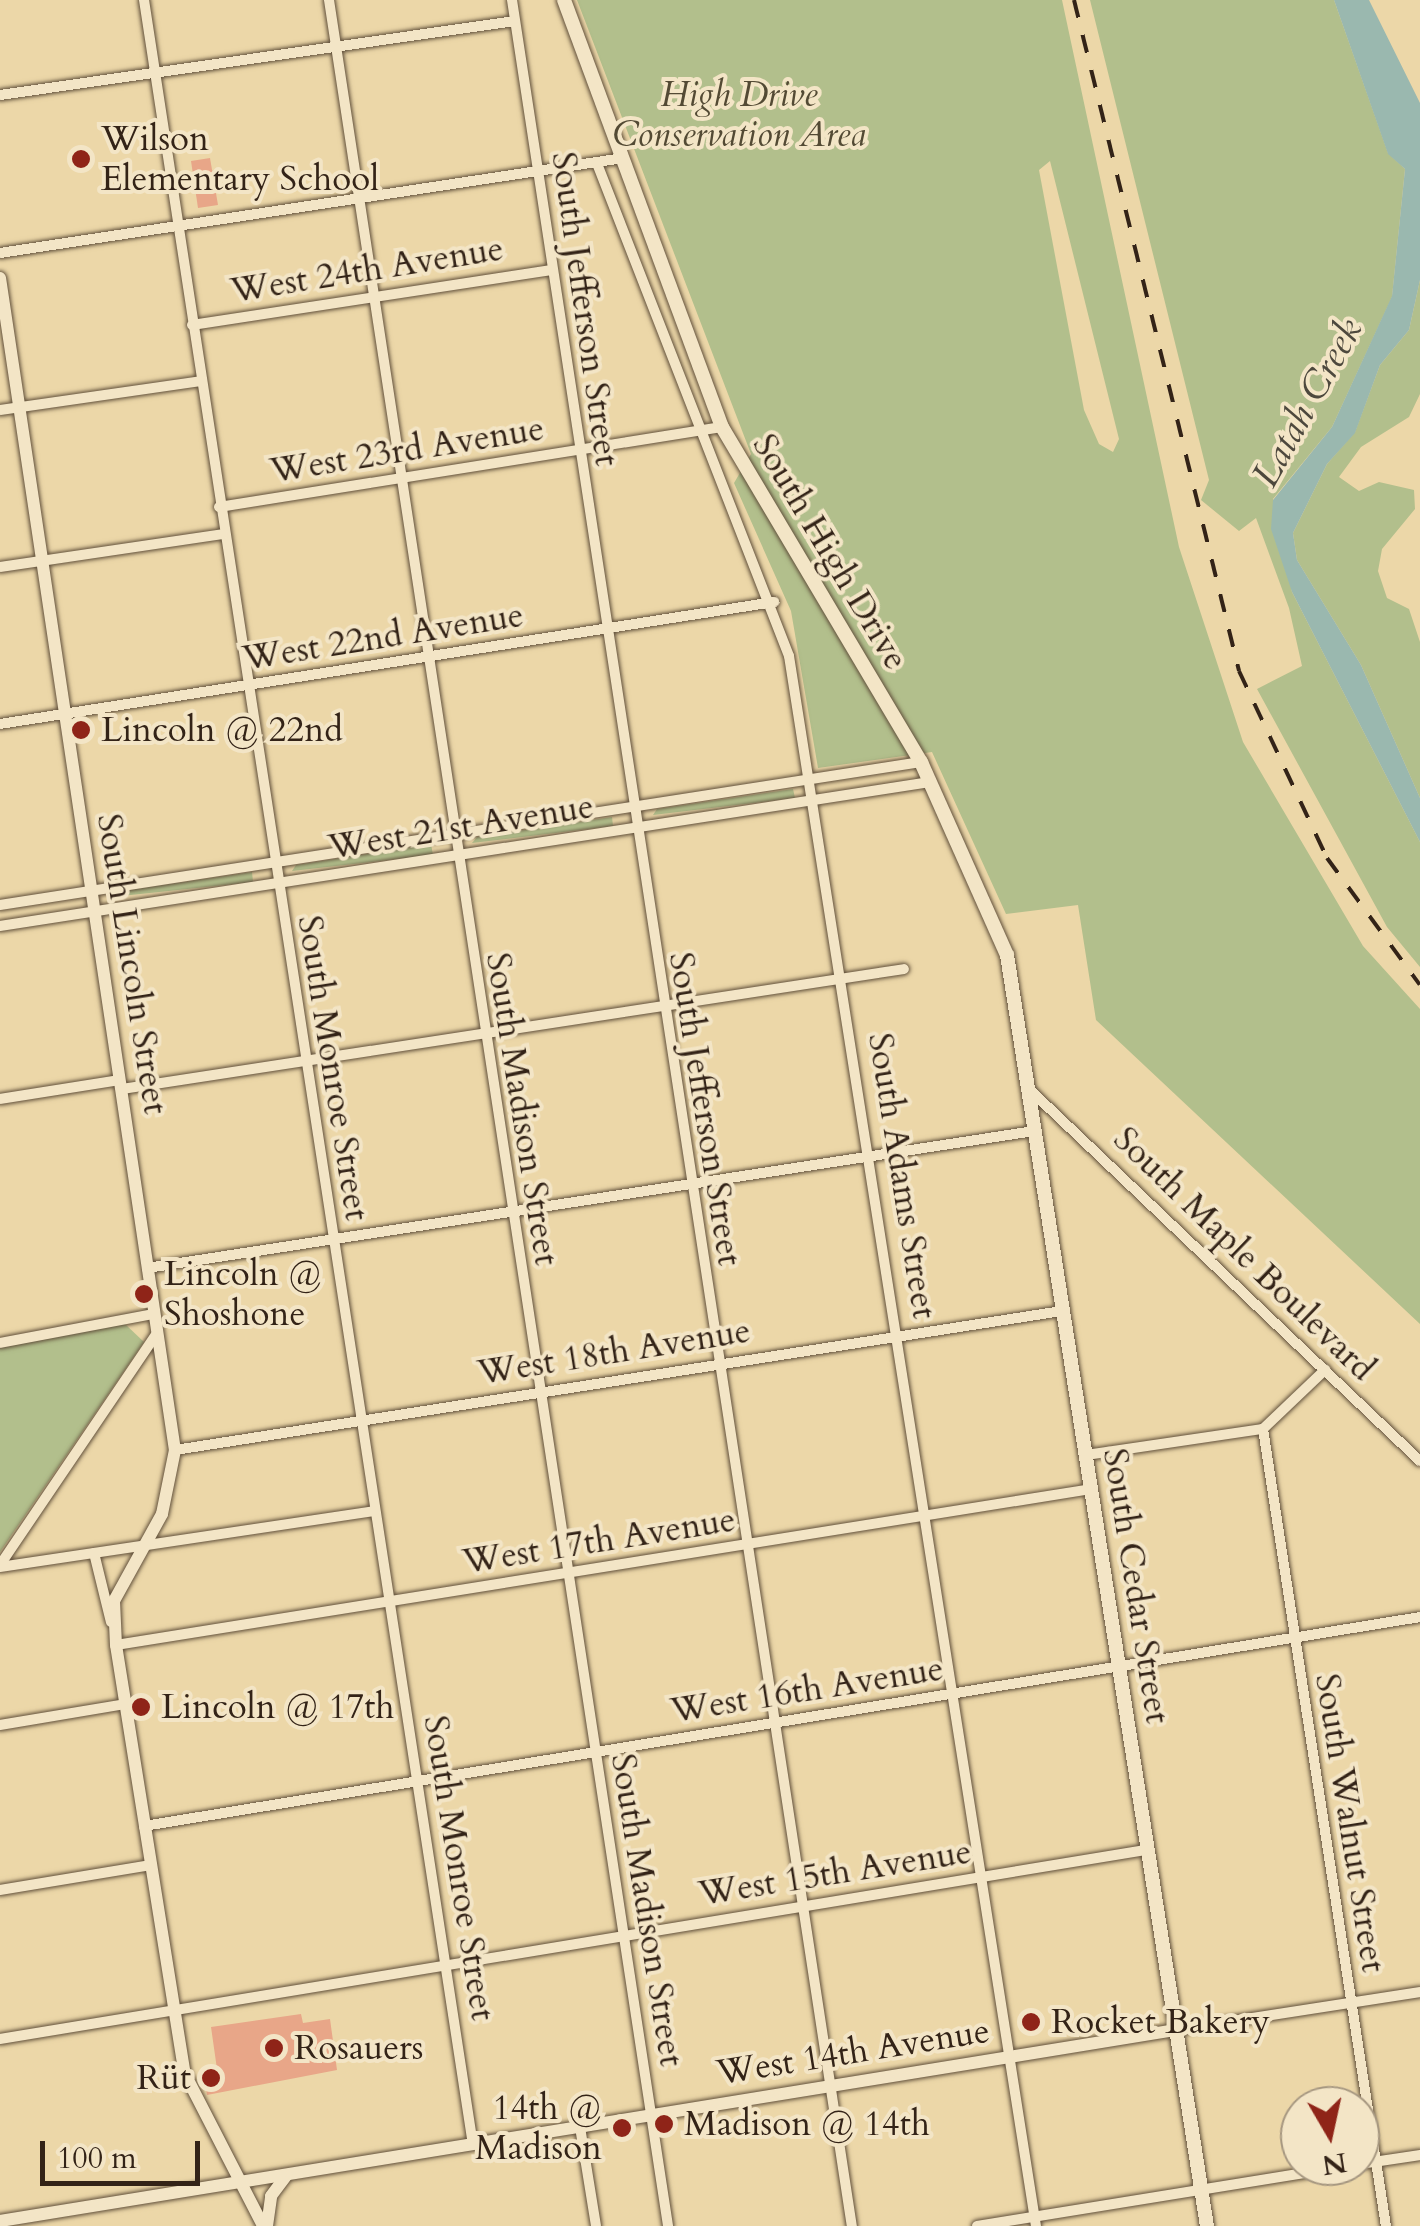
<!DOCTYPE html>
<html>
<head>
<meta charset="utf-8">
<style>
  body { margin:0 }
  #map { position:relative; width:1420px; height:2226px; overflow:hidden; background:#ecd7a8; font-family:Cardo,serif }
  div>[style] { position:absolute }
  .green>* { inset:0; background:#b2bf8c }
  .water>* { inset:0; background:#9ab8af }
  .building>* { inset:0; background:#e8a688 }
  .roads { filter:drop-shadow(0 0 2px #61503b) drop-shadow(0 0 2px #61503b) }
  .minor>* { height:10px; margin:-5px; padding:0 5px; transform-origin:5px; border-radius:5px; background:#f3e5c6 }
  .tertiary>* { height:12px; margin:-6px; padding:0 6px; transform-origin:6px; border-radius:6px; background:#f3e5c6 }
  .secondary>* { height:14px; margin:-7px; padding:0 7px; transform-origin:7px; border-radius:7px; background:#f3e5c6 }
  .rail>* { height:4px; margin-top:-2px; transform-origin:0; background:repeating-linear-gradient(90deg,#332317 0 18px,transparent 0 36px) }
  .dots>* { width:28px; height:28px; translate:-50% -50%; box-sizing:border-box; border:5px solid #f3e5c6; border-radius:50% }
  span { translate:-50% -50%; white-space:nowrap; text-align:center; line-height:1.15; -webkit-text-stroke:8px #f3e5c6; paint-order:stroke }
  .park-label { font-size:35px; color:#534a34; font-style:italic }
  .poi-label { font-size:35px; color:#332317 }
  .left { translate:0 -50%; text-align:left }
  .right { translate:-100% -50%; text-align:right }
  .street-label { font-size:35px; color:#332317 }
  .water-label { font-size:38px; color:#4d483d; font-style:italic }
  .north { position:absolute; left:1280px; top:2086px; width:100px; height:100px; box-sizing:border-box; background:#f3e5c6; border:2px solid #a69780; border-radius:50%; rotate:171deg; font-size:28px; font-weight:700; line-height:40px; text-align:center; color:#332317 }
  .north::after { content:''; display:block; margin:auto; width:35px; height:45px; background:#8f2418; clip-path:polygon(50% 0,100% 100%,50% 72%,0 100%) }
  .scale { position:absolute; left:40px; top:2141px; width:160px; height:45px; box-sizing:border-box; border:5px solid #332317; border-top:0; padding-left:12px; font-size:30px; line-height:35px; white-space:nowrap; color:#332317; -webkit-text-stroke:8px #f3e5c6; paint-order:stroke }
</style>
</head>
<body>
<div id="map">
  <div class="green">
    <div style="clip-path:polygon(evenodd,577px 0,1062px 0,1179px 547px,1243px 742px,1363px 946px,1420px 1009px,1420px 1324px,1096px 1020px,1078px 905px,1006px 914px,932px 752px,818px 768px,791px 611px,734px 483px,751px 454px,577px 0,1050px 161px,1119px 439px,1113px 452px,1099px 444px,1084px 410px,1039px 170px,1050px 161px)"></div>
    <div style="clip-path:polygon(1090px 0,1334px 0,1388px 153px,1405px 169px,1392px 297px,1332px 427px,1273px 499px,1292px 592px,1420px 842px,1420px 967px,1387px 927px,1257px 689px,1302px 666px,1289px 608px,1256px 518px,1239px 531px,1201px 500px,1209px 480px)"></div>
    <div style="clip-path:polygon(1420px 280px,1420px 394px,1409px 417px,1361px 447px,1339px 477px,1359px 491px,1379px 482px,1414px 490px,1415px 509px,1382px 549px,1378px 571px,1387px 598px,1409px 609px,1420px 642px,1420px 798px,1361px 665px,1297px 560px,1293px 533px,1327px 464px,1355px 432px,1380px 365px,1409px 330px)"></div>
    <div style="clip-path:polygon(793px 789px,795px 798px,653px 815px,657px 809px)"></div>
    <div style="clip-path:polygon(612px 817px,613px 826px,472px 843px,477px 837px)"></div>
    <div style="clip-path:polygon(431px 844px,433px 855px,292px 871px,296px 865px)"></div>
    <div style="clip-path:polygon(252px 872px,253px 882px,112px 897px,116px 892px)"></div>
    <div style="clip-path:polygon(124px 1323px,144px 1342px,0 1552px,0 1348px)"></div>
  </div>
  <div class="water">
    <div style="clip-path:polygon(1334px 0,1369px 0,1420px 103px,1420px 280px,1409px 330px,1380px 365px,1355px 433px,1327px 464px,1293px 533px,1297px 560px,1361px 665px,1420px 798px,1420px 842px,1292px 592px,1271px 529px,1273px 500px,1332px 427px,1392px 296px,1405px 169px,1388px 154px)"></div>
  </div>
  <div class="building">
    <div style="clip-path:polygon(210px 158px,218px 205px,198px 208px,191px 161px)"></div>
    <div style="clip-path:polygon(301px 2014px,303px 2023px,330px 2019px,337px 2070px,207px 2095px,203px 2071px,217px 2069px,211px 2027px)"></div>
  </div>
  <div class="roads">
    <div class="minor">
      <div style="left:144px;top:0;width:2169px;rotate:81.28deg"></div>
      <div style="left:329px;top:0;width:2252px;rotate:81.34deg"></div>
      <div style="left:512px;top:0;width:2252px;rotate:81.32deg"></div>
      <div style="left:0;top:95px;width:520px;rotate:-8.18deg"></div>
      <div style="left:598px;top:166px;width:526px;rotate:68.7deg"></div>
      <div style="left:789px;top:656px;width:1589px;rotate:81.06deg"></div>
      <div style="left:0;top:253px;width:630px;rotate:-8.67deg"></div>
      <div style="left:192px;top:325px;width:362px;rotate:-8.7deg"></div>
      <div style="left:0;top:410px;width:203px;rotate:-8.2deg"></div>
      <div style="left:219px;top:507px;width:509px;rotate:-9.04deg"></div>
      <div style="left:0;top:567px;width:225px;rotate:-8.4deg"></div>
      <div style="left:0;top:724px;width:784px;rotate:-8.96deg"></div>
      <div style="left:0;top:905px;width:932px;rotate:-8.83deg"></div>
      <div style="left:0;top:926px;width:941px;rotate:-8.8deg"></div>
      <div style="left:1028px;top:1088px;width:541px;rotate:43.58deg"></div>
      <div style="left:122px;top:1089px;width:791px;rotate:-8.72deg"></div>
      <div style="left:0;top:1099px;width:121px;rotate:-9deg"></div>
      <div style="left:147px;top:1268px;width:898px;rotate:-8.78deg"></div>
      <div style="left:0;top:1343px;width:157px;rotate:-10.7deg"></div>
      <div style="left:1263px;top:1429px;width:806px;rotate:81.23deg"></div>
      <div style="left:175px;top:1450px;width:898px;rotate:-8.91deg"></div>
      <div style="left:1086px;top:1455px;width:179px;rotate:-8.4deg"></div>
      <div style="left:1263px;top:1429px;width:86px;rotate:-43.6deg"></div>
      <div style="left:94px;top:1553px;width:71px;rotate:76.2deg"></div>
      <div style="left:0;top:1565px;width:280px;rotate:-55.9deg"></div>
      <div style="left:0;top:1567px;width:378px;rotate:-8.5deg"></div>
      <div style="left:115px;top:1638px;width:7px;rotate:82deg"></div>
      <div style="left:116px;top:1645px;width:987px;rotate:-9.09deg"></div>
      <div style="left:0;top:1725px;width:128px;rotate:-9.5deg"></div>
      <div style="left:144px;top:1826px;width:1293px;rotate:-9.3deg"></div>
      <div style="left:0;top:1890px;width:153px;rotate:-9.4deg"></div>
      <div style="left:1175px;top:2030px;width:248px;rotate:-8.8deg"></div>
      <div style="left:0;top:2039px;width:1161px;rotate:-9.37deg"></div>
      <div style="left:580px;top:2127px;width:100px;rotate:80.8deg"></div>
      <div style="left:1360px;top:2164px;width:61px;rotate:-8.5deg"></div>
      <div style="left:977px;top:2226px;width:377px;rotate:-9.2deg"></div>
    </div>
    <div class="tertiary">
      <div style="left:0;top:278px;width:1185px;rotate:81.51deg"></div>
      <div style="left:175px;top:1450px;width:65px;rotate:101.5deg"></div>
      <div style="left:162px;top:1514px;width:99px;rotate:118.9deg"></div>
      <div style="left:114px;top:1601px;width:44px;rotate:87.4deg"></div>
      <div style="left:116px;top:1645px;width:435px;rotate:80.9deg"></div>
      <div style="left:185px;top:2074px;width:171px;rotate:62.8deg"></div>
      <div style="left:0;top:2221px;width:1190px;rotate:-9.23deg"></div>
      <div style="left:267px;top:2226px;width:30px;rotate:-82deg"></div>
      <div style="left:271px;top:2196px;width:26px;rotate:-53deg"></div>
    </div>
    <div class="secondary">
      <div style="left:564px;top:0;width:455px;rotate:69.7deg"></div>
      <div style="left:722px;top:427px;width:390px;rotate:59.3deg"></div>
      <div style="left:921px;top:762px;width:211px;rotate:66deg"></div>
      <div style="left:1007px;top:955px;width:1287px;rotate:81.06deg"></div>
    </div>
  </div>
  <div class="rail">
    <div style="left:1074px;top:0;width:691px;rotate:76.18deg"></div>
    <div style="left:1239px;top:671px;width:207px;rotate:64.8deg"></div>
    <div style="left:1327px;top:858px;width:157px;rotate:53.8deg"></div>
  </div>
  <div class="dots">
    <div style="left:81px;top:159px;background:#8f2418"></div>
    <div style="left:81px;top:730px;background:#8f2418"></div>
    <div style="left:144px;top:1294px;background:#8f2418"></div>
    <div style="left:141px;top:1707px;background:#8f2418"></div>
    <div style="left:1031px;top:2022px;background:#8f2418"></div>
    <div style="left:274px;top:2048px;background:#8f2418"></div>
    <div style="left:211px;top:2078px;background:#8f2418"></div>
    <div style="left:664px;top:2124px;background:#8f2418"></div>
    <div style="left:622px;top:2128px;background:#8f2418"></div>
  </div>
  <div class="park-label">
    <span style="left:739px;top:115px">High Drive<br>Conservation Area</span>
  </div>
  <div class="poi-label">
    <span class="left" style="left:101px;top:159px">Wilson<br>Elementary School</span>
    <span class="left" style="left:101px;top:730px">Lincoln @ 22nd</span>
    <span class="left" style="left:164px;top:1294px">Lincoln @<br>Shoshone</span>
    <span class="left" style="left:161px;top:1707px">Lincoln @ 17th</span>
    <span class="left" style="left:1051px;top:2022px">Rocket Bakery</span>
    <span class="left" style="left:294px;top:2048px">Rosauers</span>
    <span class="right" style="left:191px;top:2078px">Rüt</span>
    <span class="right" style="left:602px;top:2128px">14th @<br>Madison</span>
    <span class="left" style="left:684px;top:2124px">Madison @ 14th</span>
  </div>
  <div class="street-label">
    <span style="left:367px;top:270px;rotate:-9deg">West 24th Avenue</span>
    <span style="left:585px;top:309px;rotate:82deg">South Jefferson Street</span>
    <span style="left:407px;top:450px;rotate:-9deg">West 23rd Avenue</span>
    <span style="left:830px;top:552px;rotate:59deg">South High Drive</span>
    <span style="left:383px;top:637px;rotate:-9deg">West 22nd Avenue</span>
    <span style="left:461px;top:827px;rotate:-9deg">West 21st Avenue</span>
    <span style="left:132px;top:964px;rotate:81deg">South Lincoln Street</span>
    <span style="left:333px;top:1068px;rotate:81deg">South Monroe Street</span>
    <span style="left:522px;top:1109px;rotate:81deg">South Madison Street</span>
    <span style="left:705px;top:1109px;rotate:81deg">South Jefferson Street</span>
    <span style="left:902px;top:1176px;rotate:81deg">South Adams Street</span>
    <span style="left:1244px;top:1254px;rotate:44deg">South Maple Boulevard</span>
    <span style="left:614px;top:1352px;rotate:-9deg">West 18th Avenue</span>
    <span style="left:599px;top:1541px;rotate:-9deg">West 17th Avenue</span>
    <span style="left:1136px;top:1586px;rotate:81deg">South Cedar Street</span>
    <span style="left:807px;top:1690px;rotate:-9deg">West 16th Avenue</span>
    <span style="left:1350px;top:1823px;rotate:81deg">South Walnut Street</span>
    <span style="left:459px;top:1868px;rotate:81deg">South Monroe Street</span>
    <span style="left:835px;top:1873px;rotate:-9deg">West 15th Avenue</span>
    <span style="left:647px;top:1910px;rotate:81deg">South Madison Street</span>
    <span style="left:853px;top:2052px;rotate:-9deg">West 14th Avenue</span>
  </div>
  <div class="water-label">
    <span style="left:1308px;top:403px;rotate:-61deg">Latah Creek</span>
  </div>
  <div class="north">N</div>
  <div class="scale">100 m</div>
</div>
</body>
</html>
